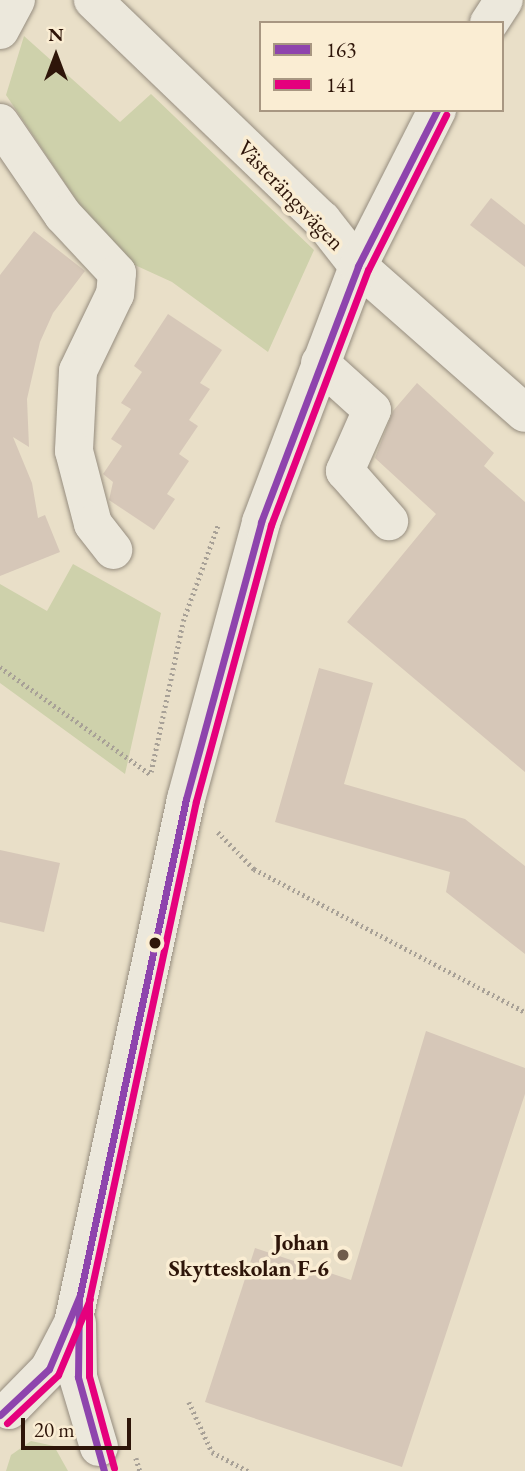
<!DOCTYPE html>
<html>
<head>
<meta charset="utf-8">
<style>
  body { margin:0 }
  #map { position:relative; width:525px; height:1471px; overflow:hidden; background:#e9dfc8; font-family:"EB Garamond",serif }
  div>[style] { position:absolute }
  .green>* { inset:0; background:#ced1ab }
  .building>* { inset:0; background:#d6c7b8 }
  .path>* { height:4.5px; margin-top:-2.25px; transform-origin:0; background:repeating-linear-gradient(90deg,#a8a197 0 2px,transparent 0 5.5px) }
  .roads { filter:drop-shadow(0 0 2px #968d7f) drop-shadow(0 0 2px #968d7f) }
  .minor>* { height:38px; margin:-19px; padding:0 19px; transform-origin:19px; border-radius:19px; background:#ece8dc }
  .bus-1>* { height:7px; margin:-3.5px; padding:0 3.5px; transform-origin:3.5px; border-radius:3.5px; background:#8e44ad }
  .bus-2>* { height:7px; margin:-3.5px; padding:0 3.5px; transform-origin:3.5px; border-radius:3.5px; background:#e5007d }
  .dots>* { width:19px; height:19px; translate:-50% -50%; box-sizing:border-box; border:4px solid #faedd3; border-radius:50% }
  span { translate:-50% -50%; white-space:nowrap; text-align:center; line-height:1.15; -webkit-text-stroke:7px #faedd3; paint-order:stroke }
  .street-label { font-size:23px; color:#2e1509 }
  .poi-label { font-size:23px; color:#2e1509; font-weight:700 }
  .right { translate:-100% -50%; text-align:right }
  .legend { position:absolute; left:259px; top:21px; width:245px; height:91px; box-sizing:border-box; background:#faedd3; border:2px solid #a89782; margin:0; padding:9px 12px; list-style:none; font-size:21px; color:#2e1509 }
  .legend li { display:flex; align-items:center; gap:14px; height:35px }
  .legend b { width:35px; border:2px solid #a89782 }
  .north { position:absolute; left:21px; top:21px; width:70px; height:70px; -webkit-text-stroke:5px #faedd3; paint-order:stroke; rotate:0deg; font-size:19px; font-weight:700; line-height:28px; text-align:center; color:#2e1509 }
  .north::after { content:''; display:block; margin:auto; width:24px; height:32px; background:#2e1509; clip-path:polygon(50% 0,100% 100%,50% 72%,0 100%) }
  .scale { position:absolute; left:21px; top:1418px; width:110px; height:32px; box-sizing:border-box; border:4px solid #2e1509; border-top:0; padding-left:9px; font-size:21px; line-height:24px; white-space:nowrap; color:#2e1509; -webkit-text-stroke:5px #faedd3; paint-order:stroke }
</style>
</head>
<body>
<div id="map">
  <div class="green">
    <div style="clip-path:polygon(24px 36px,120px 122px,151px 94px,314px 250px,268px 352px,172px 282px,113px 255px,6px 95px)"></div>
    <div style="clip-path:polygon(73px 564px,161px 613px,125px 774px,0 683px,0 584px,47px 611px)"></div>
    <div style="clip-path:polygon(31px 1441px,54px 1446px,68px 1471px,6px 1471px,11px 1455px)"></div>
  </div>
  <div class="building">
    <div style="clip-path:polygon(491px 198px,525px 225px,525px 267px,470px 225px)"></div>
    <div style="clip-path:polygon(34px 231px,85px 271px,53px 313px,40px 342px,27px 399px,29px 447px,13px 437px,32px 483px,38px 518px,45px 515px,60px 552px,0 576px,0 275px)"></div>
    <div style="clip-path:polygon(168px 314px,222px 350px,200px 383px,210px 389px,189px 420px,198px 426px,179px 454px,189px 461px,167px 494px,175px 499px,154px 530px,109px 500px,113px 482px,103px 474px,122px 446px,111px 439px,131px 409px,121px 403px,142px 372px,134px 366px)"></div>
    <div style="clip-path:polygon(417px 383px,494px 453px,484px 466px,525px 502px,525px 772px,347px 622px,436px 514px,375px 458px,393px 411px)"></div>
    <div style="clip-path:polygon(319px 668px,373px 683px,344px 784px,465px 819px,525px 866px,525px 954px,446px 892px,450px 872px,275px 822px)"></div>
    <div style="clip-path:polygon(0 850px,60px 863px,44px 932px,0 922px)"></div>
    <div style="clip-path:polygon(426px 1031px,525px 1068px,525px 1094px,402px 1467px,205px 1402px,255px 1248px,351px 1280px)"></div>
  </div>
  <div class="path">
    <div style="left:0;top:667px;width:184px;rotate:35.5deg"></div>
    <div style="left:151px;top:772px;width:154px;rotate:-78deg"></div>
    <div style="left:183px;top:621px;width:102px;rotate:-70deg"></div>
    <div style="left:218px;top:832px;width:52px;rotate:45.8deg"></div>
    <div style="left:254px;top:869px;width:306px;rotate:27.8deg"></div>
    <div style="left:189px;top:1402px;width:55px;rotate:65.3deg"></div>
    <div style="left:212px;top:1452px;width:41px;rotate:27.8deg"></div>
    <div style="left:136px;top:1458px;width:14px;rotate:73deg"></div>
  </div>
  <div class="roads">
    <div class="minor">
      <div style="left:93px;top:0;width:318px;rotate:43.9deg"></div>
      <div style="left:322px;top:220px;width:58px;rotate:52deg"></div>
      <div style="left:358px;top:266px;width:222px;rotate:41.4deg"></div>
      <div style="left:489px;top:23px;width:27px;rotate:-57deg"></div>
      <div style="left:0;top:30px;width:34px;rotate:-62deg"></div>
      <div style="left:0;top:123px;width:112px;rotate:55.6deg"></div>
      <div style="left:63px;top:215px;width:79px;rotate:47deg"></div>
      <div style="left:117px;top:273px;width:21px;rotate:95deg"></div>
      <div style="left:115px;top:294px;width:85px;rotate:115.7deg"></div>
      <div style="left:78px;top:371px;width:80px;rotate:92.9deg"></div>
      <div style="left:74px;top:451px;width:75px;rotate:75.4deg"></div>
      <div style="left:93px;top:524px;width:33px;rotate:52deg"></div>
      <div style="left:320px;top:363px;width:70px;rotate:42.1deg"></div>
      <div style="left:372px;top:410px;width:67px;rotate:113.9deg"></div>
      <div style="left:345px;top:471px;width:67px;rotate:48.7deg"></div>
      <div style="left:77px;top:1323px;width:54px;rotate:88.9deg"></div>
      <div style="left:78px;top:1377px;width:73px;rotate:73.3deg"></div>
      <div style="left:9px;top:1410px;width:57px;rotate:-45.7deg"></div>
      <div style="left:49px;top:1369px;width:52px;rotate:-62.4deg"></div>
      <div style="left:73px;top:1323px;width:536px;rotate:-77.83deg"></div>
      <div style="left:186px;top:799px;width:287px;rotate:-74.8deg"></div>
      <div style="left:261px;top:522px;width:274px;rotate:-69.2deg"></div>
      <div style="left:358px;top:266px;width:175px;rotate:-63.1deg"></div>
    </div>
  </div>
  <div class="bus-1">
    <div style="left:0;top:1415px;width:67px;rotate:-43.2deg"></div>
    <div style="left:49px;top:1369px;width:80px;rotate:-67.3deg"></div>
    <div style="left:104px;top:1471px;width:98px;rotate:-105.5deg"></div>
    <div style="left:78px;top:1377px;width:78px;rotate:-89.3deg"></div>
    <div style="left:79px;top:1299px;width:511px;rotate:-77.92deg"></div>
    <div style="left:186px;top:799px;width:287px;rotate:-74.8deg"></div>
    <div style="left:261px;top:522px;width:274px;rotate:-69.2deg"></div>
    <div style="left:358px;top:266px;width:175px;rotate:-63.1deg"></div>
  </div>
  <div class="bus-2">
    <div style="left:7px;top:1423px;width:70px;rotate:-43.3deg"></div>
    <div style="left:58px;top:1375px;width:82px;rotate:-67.2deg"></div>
    <div style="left:114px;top:1468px;width:95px;rotate:-105.2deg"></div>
    <div style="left:89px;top:1376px;width:76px;rotate:-90deg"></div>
    <div style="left:89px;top:1300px;width:510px;rotate:-77.9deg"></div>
    <div style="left:196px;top:801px;width:286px;rotate:-74.8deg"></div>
    <div style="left:271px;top:525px;width:273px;rotate:-69.2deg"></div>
    <div style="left:368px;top:270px;width:174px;rotate:-63.3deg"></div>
  </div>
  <div class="dots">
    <div style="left:155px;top:943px;background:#2e1509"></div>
    <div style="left:343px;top:1255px;background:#6f5c4c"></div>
  </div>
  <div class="street-label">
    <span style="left:291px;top:195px;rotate:46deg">Västerängsvägen</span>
  </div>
  <div class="poi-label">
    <span class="right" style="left:329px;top:1255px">Johan<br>Skytteskolan F-6</span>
  </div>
  <ul class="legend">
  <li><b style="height:9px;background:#8e44ad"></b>163</li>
  <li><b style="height:9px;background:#e5007d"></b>141</li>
  </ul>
  <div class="north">N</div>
  <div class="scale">20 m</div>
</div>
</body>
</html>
